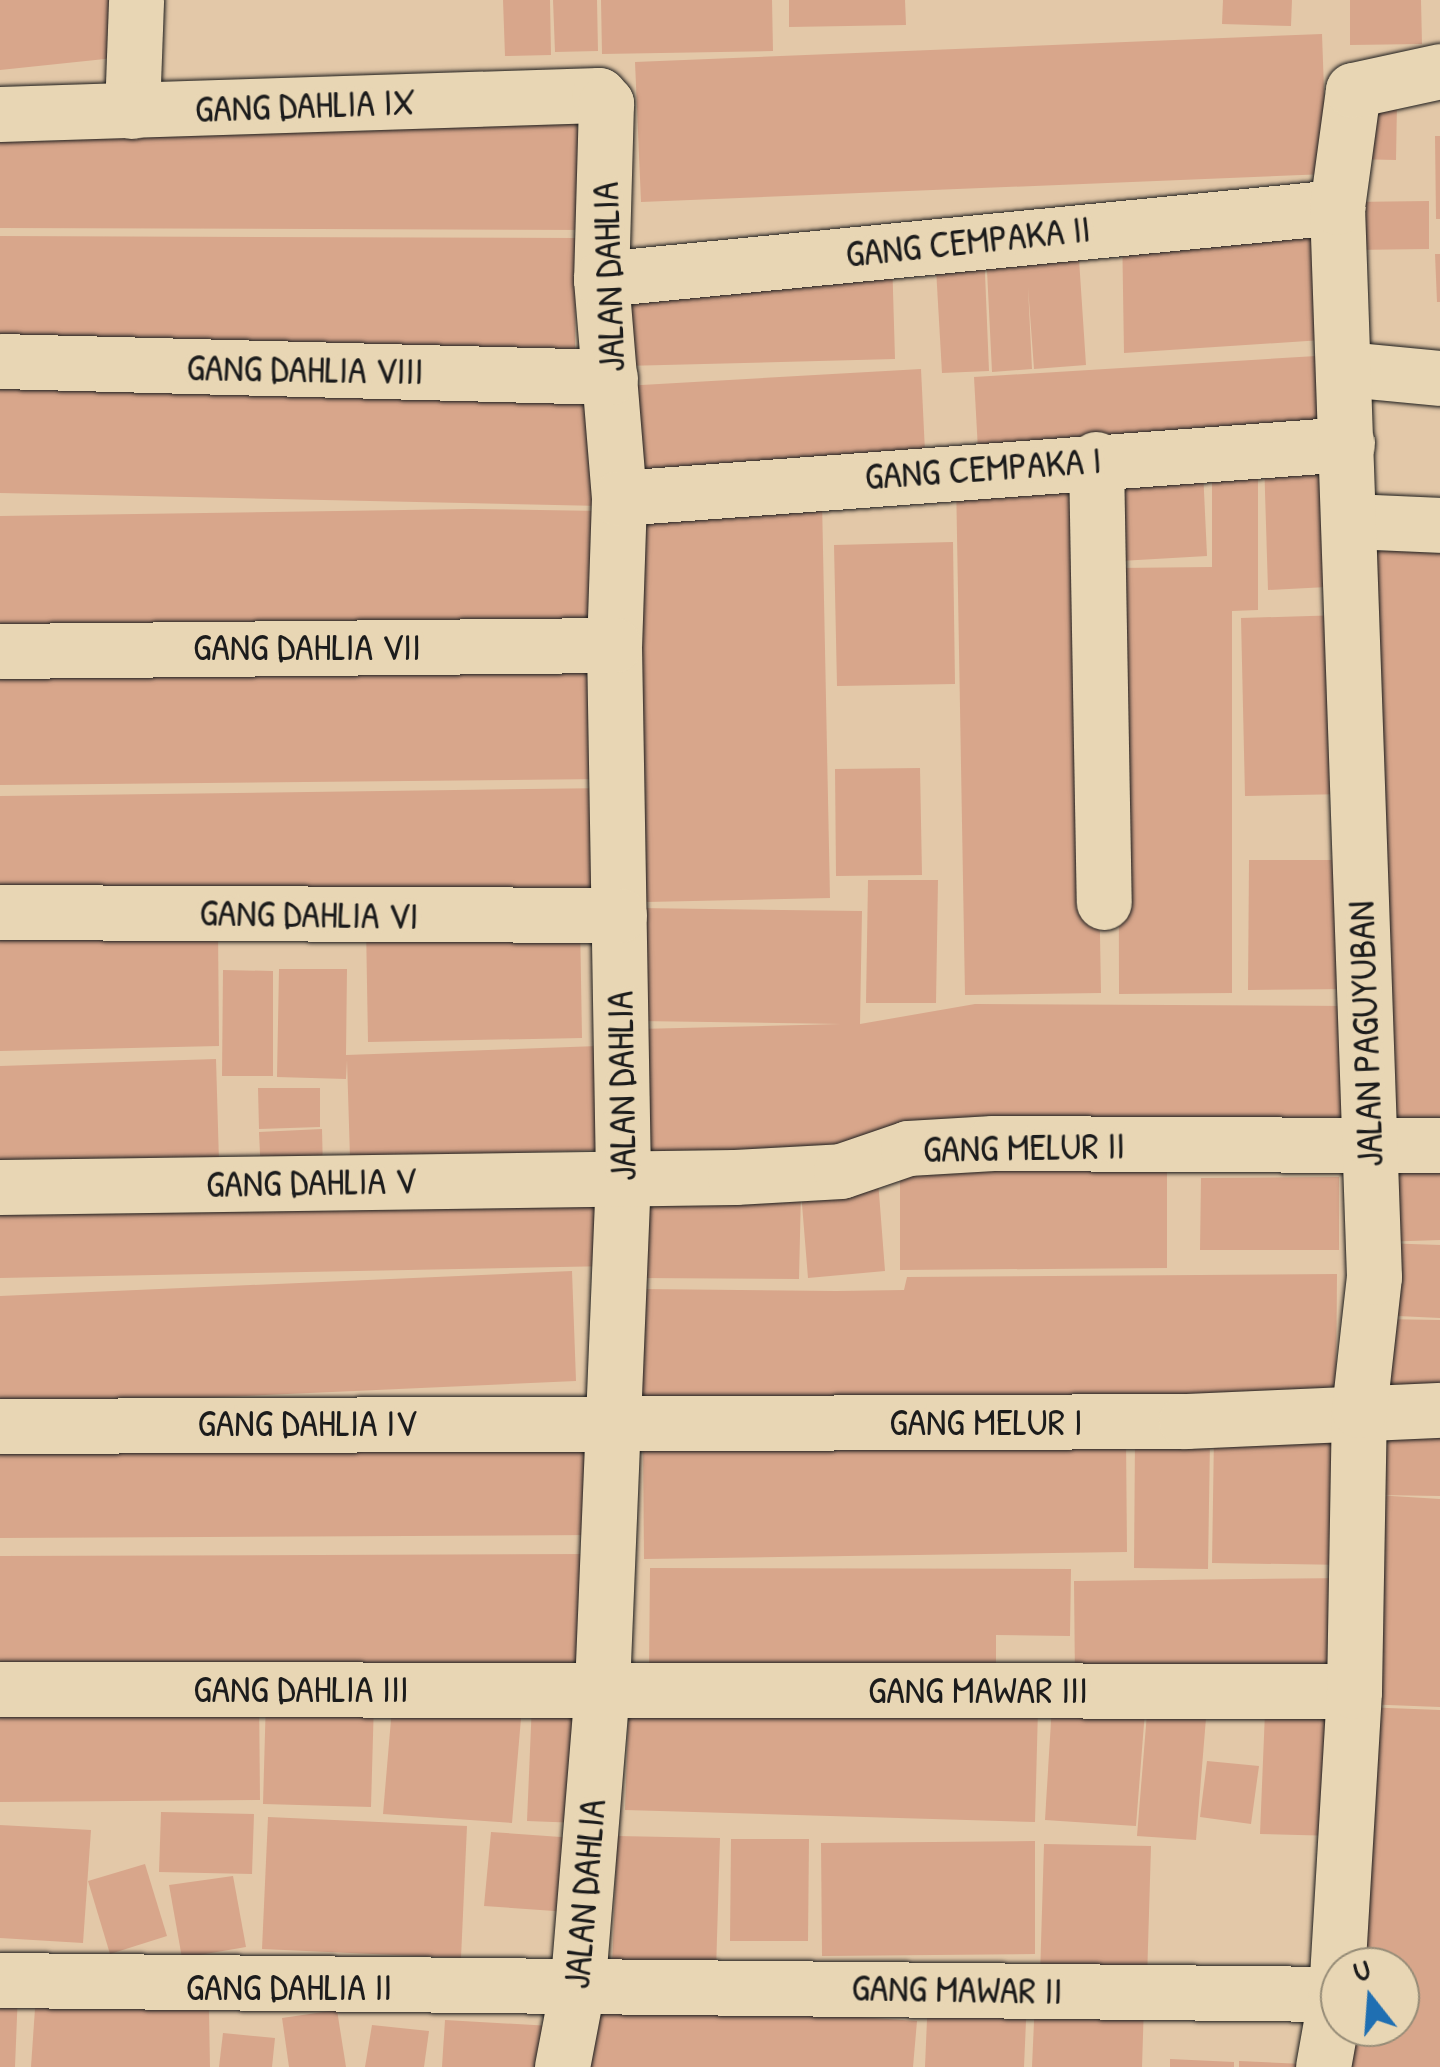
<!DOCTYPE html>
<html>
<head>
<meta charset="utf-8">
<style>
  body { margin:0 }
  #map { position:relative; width:1440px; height:2067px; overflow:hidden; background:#e3c8a8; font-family:"Patrick Hand",sans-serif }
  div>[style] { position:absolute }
  .building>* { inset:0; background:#d8a68b }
  .roads { filter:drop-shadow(0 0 2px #1c1c1c) drop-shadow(0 0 2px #1c1c1c) }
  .street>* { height:55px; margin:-27.5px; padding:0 27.5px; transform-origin:27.5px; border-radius:27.5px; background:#e8d6b4 }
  span { translate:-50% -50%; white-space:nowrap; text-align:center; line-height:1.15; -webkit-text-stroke:10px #e8d6b4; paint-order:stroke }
  .street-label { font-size:38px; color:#1c1c1c }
  .north { position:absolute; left:1320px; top:1947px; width:100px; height:100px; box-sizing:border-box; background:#e8d6b4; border:2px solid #968c77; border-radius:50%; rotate:343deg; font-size:28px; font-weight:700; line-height:40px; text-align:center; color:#1c1c1c }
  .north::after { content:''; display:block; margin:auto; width:35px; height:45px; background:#1f6fb2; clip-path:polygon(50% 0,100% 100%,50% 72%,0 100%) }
</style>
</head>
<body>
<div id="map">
  <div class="building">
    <div style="clip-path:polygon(0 0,129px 0,124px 57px,0 70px)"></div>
    <div style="clip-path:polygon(503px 0,550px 0,551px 55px,505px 56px)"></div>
    <div style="clip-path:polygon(553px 0,597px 0,598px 51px,555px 52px)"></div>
    <div style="clip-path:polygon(601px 0,772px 0,773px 51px,602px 54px)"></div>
    <div style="clip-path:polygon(789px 0,905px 0,906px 25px,789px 27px)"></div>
    <div style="clip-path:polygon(1223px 0,1292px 0,1291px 26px,1222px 24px)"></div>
    <div style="clip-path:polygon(1350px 0,1421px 0,1422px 44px,1350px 45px)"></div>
    <div style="clip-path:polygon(1322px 34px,1327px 174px,641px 202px,635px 62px)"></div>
    <div style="clip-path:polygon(1354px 102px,1397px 103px,1396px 160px,1353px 159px)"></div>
    <div style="clip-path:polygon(577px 123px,592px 230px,0 228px,0 133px)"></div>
    <div style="clip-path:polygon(1435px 136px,1440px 136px,1440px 219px,1436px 219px)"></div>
    <div style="clip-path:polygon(1429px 201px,1429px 249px,1351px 250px,1351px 202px)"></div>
    <div style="clip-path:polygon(1334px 214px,1337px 339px,1124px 353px,1122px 227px)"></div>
    <div style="clip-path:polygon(0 236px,576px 238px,575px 350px,0 344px)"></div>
    <div style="clip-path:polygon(1078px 244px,1086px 365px,1034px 369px,1028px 287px,1032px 369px,992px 372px,986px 250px)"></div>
    <div style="clip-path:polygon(984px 249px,989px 371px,942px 373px,935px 251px)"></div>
    <div style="clip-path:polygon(1435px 254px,1440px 254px,1440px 302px,1437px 302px)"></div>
    <div style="clip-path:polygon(892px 257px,895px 359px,624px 366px,624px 284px)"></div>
    <div style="clip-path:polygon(1333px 355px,1336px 428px,978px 450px,974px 377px)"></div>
    <div style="clip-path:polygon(921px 369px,925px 452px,628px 470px,624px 386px)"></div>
    <div style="clip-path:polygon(0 371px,604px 385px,602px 506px,0 493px)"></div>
    <div style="clip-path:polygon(1340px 456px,1346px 586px,1268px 590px,1264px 459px)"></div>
    <div style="clip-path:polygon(1203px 470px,1207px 556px,1103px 562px,1099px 475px)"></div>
    <div style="clip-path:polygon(1092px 475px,1101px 993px,965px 995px,956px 478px)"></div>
    <div style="clip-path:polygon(1212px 476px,1258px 476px,1258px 610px,1232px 611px,1232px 993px,1119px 994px,1118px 568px,1212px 567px)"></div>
    <div style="clip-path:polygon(822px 500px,830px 898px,646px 902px,630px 511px)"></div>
    <div style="clip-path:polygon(471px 509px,602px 511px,603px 627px,0 632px,0 516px)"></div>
    <div style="clip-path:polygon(1440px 534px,1440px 1138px,1374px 1138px,1354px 537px)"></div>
    <div style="clip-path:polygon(953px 542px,955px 684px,837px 686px,834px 545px)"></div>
    <div style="clip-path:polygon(1342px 615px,1347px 794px,1245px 796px,1241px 618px)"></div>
    <div style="clip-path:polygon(604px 654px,605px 779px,0 785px,0 660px)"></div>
    <div style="clip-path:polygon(920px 768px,922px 875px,836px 876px,835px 769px)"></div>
    <div style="clip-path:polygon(611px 788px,612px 892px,0 900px,0 796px)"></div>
    <div style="clip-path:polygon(1249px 860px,1350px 860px,1350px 989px,1248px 990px)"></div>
    <div style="clip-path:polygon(868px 880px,938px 880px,936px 1003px,866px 1003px)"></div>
    <div style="clip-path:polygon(639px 908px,862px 911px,860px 1024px,975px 1004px,1351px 1006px,1350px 1123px,640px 1159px,638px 1029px,841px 1024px,637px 1021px)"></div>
    <div style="clip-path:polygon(580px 920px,582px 1038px,368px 1042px,366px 925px)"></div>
    <div style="clip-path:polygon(218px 928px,219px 1046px,0 1051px,0 933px)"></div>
    <div style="clip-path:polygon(279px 969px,347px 969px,346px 1055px,598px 1046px,602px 1150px,350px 1158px,347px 1060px,346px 1079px,277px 1077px)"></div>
    <div style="clip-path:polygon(223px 970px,273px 971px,273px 1076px,222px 1076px)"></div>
    <div style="clip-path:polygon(216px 1059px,219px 1162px,0 1170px,0 1066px)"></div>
    <div style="clip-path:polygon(258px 1088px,320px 1088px,320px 1127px,259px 1129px)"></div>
    <div style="clip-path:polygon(322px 1129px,323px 1172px,261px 1175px,259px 1132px)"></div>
    <div style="clip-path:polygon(1167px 1154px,1167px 1268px,900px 1270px,900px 1157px)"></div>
    <div style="clip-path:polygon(1440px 1168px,1440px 1240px,1380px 1242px,1378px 1170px)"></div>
    <div style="clip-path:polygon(1339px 1177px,1339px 1250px,1200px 1250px,1201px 1178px)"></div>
    <div style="clip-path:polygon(878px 1180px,885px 1271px,808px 1278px,801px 1192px,799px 1279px,637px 1278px,639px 1185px)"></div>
    <div style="clip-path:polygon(609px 1201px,612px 1266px,0 1278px,0 1203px)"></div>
    <div style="clip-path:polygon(1382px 1243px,1440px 1245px,1440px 1318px,1377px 1315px)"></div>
    <div style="clip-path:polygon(572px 1271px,576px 1381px,0 1407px,0 1296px)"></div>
    <div style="clip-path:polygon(1337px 1274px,1336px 1395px,642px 1398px,640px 1289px,836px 1291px,904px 1290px,907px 1277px)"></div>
    <div style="clip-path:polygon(1379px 1319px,1440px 1320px,1440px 1403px,1378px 1402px)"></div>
    <div style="clip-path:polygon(1367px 1415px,1440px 1418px,1440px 1496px,1376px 1495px,1440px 1499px,1440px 1707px,1362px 1704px)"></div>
    <div style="clip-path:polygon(597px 1428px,597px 1535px,0 1538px,0 1437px)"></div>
    <div style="clip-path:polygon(1346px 1432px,1348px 1565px,1212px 1563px,1214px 1435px)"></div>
    <div style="clip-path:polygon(1126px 1437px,1127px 1552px,644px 1559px,643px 1441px)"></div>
    <div style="clip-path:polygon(1135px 1439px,1210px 1439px,1208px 1569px,1134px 1568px)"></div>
    <div style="clip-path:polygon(588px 1554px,588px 1673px,0 1677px,0 1556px)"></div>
    <div style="clip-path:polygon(650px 1568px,1071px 1569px,1070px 1636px,996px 1635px,996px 1673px,649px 1672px)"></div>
    <div style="clip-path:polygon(1349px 1578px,1350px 1680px,1075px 1682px,1074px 1581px)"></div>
    <div style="clip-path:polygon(259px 1693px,260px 1800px,0 1802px,0 1695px)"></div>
    <div style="clip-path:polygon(393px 1696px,522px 1707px,512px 1823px,383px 1814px)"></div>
    <div style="clip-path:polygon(266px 1698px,374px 1701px,371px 1807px,263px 1804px)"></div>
    <div style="clip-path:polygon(629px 1698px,1038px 1709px,1035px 1822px,625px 1810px)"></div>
    <div style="clip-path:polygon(1148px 1701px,1207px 1706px,1196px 1840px,1137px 1836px)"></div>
    <div style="clip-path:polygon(532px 1703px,585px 1705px,579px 1823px,527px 1821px)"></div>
    <div style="clip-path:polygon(1052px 1705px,1145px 1711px,1136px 1826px,1045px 1820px)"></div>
    <div style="clip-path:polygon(1362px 1707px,1440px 1710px,1440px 2067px,1339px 2067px,1342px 2027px,1400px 2027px,1400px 1967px,1346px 1967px)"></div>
    <div style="clip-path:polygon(1265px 1712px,1341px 1715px,1337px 1836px,1260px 1834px)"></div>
    <div style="clip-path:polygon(1207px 1761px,1259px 1766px,1251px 1824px,1200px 1817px)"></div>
    <div style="clip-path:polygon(161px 1812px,254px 1814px,252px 1874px,159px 1872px)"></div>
    <div style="clip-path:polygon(268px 1817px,467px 1826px,461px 1958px,262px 1949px)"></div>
    <div style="clip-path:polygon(0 1825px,91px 1830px,83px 1943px,0 1938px)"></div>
    <div style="clip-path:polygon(491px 1832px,575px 1838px,569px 1912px,484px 1906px)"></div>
    <div style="clip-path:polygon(617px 1836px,720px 1838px,716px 1971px,612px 1968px)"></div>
    <div style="clip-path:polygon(731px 1839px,809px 1839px,808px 1941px,730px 1941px)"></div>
    <div style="clip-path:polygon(1035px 1841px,1035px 1954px,822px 1956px,821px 1843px)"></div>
    <div style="clip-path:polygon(1044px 1844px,1151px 1846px,1147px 1980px,1040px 1977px)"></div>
    <div style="clip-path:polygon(145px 1864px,167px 1936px,110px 1954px,88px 1881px)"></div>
    <div style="clip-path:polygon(233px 1876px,246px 1947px,182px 1958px,169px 1885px)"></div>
    <div style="clip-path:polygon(0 1991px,18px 1992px,15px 2067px,0 2067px)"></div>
    <div style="clip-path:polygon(36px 1994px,209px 2009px,210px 2067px,31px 2067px)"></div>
    <div style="clip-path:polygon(928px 1995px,1027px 1998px,1024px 2067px,925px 2067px)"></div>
    <div style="clip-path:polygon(588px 1998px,917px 2021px,913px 2067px,583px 2067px)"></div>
    <div style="clip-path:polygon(1035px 1999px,1144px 2003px,1142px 2067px,1032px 2067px)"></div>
    <div style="clip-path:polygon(337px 2010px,346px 2067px,289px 2067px,282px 2018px)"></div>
    <div style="clip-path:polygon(445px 2020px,551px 2026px,551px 2067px,442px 2067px)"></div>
    <div style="clip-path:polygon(372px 2025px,429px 2031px,424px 2067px,365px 2067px)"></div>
    <div style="clip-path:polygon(223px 2033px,275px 2038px,272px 2067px,219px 2067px)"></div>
    <div style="clip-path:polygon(1170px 2059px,1234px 2062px,1234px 2067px,1170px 2067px)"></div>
    <div style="clip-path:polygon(1239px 2061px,1304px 2064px,1304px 2067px,1239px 2067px)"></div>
  </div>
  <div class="roads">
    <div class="street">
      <div style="left:132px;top:111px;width:111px;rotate:-87.9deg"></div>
      <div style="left:0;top:114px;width:599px;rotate:-1.82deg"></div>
      <div style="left:599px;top:95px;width:11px;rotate:49deg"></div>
      <div style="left:606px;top:103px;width:176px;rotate:91.6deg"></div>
      <div style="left:601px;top:279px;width:220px;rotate:85.3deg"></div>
      <div style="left:619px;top:498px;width:147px;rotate:91.9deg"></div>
      <div style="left:614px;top:645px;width:531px;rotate:89.03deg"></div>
      <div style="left:623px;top:1176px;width:512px;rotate:92.35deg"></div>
      <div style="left:602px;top:1688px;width:296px;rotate:94.7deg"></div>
      <div style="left:578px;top:1983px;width:86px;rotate:100.8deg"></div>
      <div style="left:601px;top:279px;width:740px;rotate:-5.59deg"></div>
      <div style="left:0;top:361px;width:610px;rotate:1.5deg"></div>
      <div style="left:1346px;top:369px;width:94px;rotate:5.5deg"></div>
      <div style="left:1096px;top:459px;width:443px;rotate:89deg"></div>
      <div style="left:619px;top:498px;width:730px;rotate:-4.24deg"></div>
      <div style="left:1350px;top:521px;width:90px;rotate:2.5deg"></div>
      <div style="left:0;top:651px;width:614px;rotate:-0.56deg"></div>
      <div style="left:0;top:912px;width:619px;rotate:0.28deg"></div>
      <div style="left:0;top:1187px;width:735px;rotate:-0.78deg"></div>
      <div style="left:735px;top:1177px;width:106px;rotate:-3.2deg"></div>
      <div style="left:841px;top:1171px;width:71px;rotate:-18.9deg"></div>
      <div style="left:908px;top:1148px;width:85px;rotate:-3.4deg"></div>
      <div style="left:993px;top:1143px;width:447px;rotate:0.3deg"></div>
      <div style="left:0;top:1426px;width:1186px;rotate:-0.24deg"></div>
      <div style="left:1186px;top:1421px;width:254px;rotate:-2.5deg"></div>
      <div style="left:0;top:1689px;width:1354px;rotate:0.08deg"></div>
      <div style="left:0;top:1980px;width:1336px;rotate:0.6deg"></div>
      <div style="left:1323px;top:2067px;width:74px;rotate:-79.9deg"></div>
      <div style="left:1336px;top:1994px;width:304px;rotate:-86.6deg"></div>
      <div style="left:1354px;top:1691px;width:281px;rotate:-89deg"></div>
      <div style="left:1359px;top:1410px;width:134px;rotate:-83.6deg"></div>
      <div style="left:1374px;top:1277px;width:1071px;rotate:-91.98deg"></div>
      <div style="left:1337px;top:207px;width:118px;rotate:-82.2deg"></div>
      <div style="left:1353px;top:90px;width:89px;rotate:-12.3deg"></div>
    </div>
  </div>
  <div class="street-label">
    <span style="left:305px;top:105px;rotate:-2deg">GANG DAHLIA IX</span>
    <span style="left:968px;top:241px;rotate:-6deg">GANG CEMPAKA II</span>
    <span style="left:608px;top:277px;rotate:-92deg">JALAN DAHLIA</span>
    <span style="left:305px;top:369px;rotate:1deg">GANG DAHLIA VIII</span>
    <span style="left:983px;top:468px;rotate:-4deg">GANG CEMPAKA I</span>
    <span style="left:307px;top:647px">GANG DAHLIA VII</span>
    <span style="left:309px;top:914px;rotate:1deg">GANG DAHLIA VI</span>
    <span style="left:1365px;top:1034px;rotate:-92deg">JALAN PAGUYUBAN</span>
    <span style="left:621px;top:1086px;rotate:-91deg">JALAN DAHLIA</span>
    <span style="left:1024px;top:1147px;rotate:-1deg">GANG MELUR II</span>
    <span style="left:311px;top:1182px;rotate:-1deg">GANG DAHLIA V</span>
    <span style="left:986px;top:1422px">GANG MELUR I</span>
    <span style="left:307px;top:1423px">GANG DAHLIA IV</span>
    <span style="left:301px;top:1689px">GANG DAHLIA III</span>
    <span style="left:978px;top:1690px">GANG MAWAR III</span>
    <span style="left:584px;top:1894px;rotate:-85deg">JALAN DAHLIA</span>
    <span style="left:289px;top:1987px">GANG DAHLIA II</span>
    <span style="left:957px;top:1989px;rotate:1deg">GANG MAWAR II</span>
  </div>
  <div class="north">U</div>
</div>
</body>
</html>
